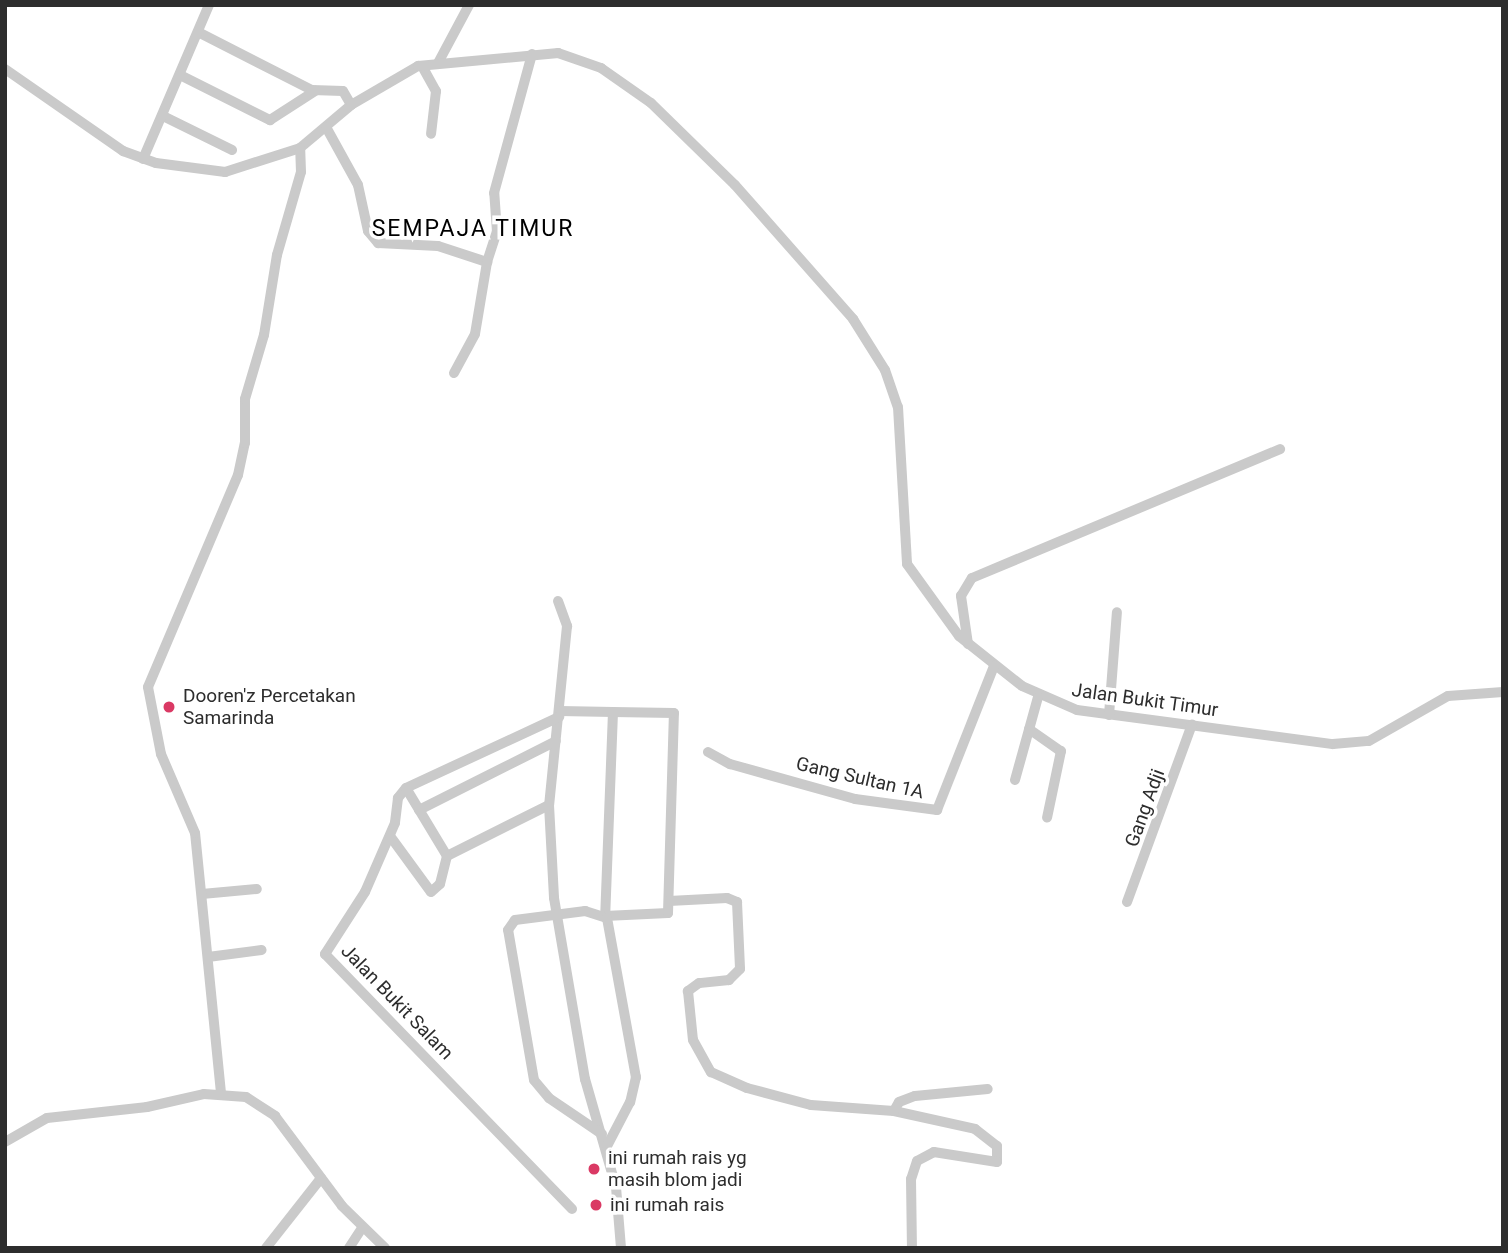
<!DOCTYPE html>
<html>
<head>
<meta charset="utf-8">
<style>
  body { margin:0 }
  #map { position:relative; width:1508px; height:1253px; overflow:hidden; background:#fff; font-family:Roboto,sans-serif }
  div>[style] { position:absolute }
  .minor>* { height:10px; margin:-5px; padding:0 5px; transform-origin:5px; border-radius:5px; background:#cacaca }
  .dots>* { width:19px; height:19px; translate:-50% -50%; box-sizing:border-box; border:4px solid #fff; border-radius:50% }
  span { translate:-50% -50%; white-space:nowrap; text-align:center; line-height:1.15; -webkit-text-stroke:7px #fff; paint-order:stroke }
  .poi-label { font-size:19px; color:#2d2d2d }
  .left { translate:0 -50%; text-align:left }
  .street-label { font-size:19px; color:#2d2d2d }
  .quarter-label { font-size:23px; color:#000; letter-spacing:2px }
  .frame { position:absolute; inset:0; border:7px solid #2d2d2d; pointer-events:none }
</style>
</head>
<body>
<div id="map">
  <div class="minor">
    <div style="left:198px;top:32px;width:128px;rotate:27deg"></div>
    <div style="left:312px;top:90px;width:31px;rotate:2deg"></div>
    <div style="left:343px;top:91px;width:16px;rotate:60deg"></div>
    <div style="left:438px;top:63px;width:66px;rotate:-61.9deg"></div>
    <div style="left:422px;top:66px;width:29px;rotate:61deg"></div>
    <div style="left:436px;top:91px;width:43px;rotate:96.6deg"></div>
    <div style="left:5px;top:69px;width:144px;rotate:34.8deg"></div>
    <div style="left:123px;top:151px;width:35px;rotate:20deg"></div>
    <div style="left:156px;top:163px;width:70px;rotate:7.4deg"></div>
    <div style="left:225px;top:172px;width:79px;rotate:-17.7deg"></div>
    <div style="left:300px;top:148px;width:67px;rotate:-40.1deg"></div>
    <div style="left:351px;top:105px;width:78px;rotate:-30.2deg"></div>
    <div style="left:418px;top:66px;width:141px;rotate:-5.3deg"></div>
    <div style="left:558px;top:53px;width:46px;rotate:19.2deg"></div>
    <div style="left:601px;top:68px;width:61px;rotate:35deg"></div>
    <div style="left:651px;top:103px;width:117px;rotate:44.3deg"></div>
    <div style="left:735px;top:185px;width:179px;rotate:48.6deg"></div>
    <div style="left:853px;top:319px;width:60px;rotate:57.9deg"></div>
    <div style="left:885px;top:370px;width:39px;rotate:71deg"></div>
    <div style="left:898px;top:407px;width:157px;rotate:86.7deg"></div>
    <div style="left:907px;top:564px;width:89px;rotate:54.2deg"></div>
    <div style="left:959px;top:636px;width:80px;rotate:38.4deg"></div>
    <div style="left:1022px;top:686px;width:60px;rotate:23.6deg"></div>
    <div style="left:1077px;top:710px;width:258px;rotate:7.6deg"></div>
    <div style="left:1333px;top:744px;width:36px;rotate:-5deg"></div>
    <div style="left:1369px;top:741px;width:91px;rotate:-29.7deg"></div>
    <div style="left:1448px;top:696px;width:55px;rotate:-4.2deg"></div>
    <div style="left:180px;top:75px;width:101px;rotate:26.6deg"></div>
    <div style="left:270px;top:120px;width:54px;rotate:-32.8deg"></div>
    <div style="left:163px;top:116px;width:77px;rotate:26.2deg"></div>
    <div style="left:326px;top:127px;width:66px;rotate:61.1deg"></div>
    <div style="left:358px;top:185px;width:47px;rotate:77.7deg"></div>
    <div style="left:368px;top:231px;width:16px;rotate:50deg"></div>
    <div style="left:378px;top:243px;width:60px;rotate:2.9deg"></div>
    <div style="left:438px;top:246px;width:52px;rotate:18.1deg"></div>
    <div style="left:487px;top:262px;width:32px;rotate:-72deg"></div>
    <div style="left:497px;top:232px;width:39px;rotate:-94deg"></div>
    <div style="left:494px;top:193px;width:144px;rotate:-74.7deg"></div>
    <div style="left:143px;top:159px;width:168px;rotate:-66.8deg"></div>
    <div style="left:454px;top:373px;width:44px;rotate:-61.7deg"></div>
    <div style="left:475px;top:334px;width:73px;rotate:-80.5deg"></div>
    <div style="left:558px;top:601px;width:27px;rotate:70deg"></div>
    <div style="left:567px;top:626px;width:180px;rotate:95.7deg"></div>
    <div style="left:549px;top:805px;width:93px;rotate:86.9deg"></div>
    <div style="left:554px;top:898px;width:184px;rotate:80.3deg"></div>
    <div style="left:585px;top:1079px;width:112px;rotate:74deg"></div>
    <div style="left:616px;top:1187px;width:61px;rotate:85.3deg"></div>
    <div style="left:968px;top:644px;width:49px;rotate:-98.3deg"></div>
    <div style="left:961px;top:596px;width:21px;rotate:-59deg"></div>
    <div style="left:972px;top:578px;width:334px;rotate:-22.7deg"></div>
    <div style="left:560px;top:711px;width:53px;rotate:1.1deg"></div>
    <div style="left:613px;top:712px;width:204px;rotate:92.2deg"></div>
    <div style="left:605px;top:916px;width:63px;rotate:-2.7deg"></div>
    <div style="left:668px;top:913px;width:200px;rotate:-88.3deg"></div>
    <div style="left:674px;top:713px;width:61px;rotate:-179.1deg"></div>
    <div style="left:1109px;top:715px;width:103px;rotate:-85.6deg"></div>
    <div style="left:1029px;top:729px;width:39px;rotate:35deg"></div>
    <div style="left:1061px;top:751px;width:68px;rotate:101.8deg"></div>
    <div style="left:708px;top:752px;width:25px;rotate:29deg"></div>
    <div style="left:730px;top:764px;width:130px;rotate:15.6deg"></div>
    <div style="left:855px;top:799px;width:83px;rotate:7.6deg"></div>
    <div style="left:937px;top:810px;width:155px;rotate:-68.4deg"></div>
    <div style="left:1015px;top:780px;width:86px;rotate:-74.5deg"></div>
    <div style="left:406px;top:788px;width:13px;rotate:129deg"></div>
    <div style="left:398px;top:798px;width:25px;rotate:97deg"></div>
    <div style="left:395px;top:823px;width:75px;rotate:113.5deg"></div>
    <div style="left:365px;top:892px;width:74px;rotate:122.8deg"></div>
    <div style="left:325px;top:954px;width:355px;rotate:45.9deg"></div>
    <div style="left:419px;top:810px;width:153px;rotate:-26.7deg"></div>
    <div style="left:390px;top:836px;width:69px;rotate:53.8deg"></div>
    <div style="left:431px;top:892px;width:12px;rotate:-42deg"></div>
    <div style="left:440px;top:884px;width:29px;rotate:-76deg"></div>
    <div style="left:447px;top:856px;width:114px;rotate:-26.6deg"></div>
    <div style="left:447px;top:856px;width:79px;rotate:-121.1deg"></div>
    <div style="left:406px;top:788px;width:169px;rotate:-24.9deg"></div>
    <div style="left:202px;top:894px;width:55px;rotate:-5.2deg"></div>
    <div style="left:669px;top:901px;width:58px;rotate:-3deg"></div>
    <div style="left:727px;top:898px;width:11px;rotate:22deg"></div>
    <div style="left:737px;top:902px;width:67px;rotate:87.4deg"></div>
    <div style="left:740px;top:969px;width:16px;rotate:135deg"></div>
    <div style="left:729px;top:980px;width:30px;rotate:174deg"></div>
    <div style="left:699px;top:983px;width:14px;rotate:144deg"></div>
    <div style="left:688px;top:991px;width:49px;rotate:84.2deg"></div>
    <div style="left:693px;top:1040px;width:37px;rotate:61deg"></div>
    <div style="left:711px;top:1072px;width:39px;rotate:24deg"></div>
    <div style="left:747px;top:1088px;width:66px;rotate:14.9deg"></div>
    <div style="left:811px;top:1105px;width:83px;rotate:4.1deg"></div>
    <div style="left:894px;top:1111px;width:83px;rotate:12.5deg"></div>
    <div style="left:975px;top:1129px;width:28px;rotate:38deg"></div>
    <div style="left:997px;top:1146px;width:16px;rotate:90deg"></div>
    <div style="left:997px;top:1162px;width:64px;rotate:-171deg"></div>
    <div style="left:934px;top:1152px;width:19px;rotate:152deg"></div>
    <div style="left:917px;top:1161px;width:19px;rotate:108deg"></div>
    <div style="left:911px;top:1179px;width:69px;rotate:89.2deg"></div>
    <div style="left:1127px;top:902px;width:189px;rotate:-69.9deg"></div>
    <div style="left:208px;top:957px;width:54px;rotate:-7.4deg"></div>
    <div style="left:221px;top:1093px;width:261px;rotate:-95.7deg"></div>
    <div style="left:195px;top:833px;width:86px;rotate:-113.3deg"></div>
    <div style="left:161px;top:754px;width:68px;rotate:-101deg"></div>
    <div style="left:148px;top:687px;width:230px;rotate:-67deg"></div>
    <div style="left:238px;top:475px;width:33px;rotate:-78deg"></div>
    <div style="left:245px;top:443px;width:44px;rotate:-90deg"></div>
    <div style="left:245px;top:399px;width:67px;rotate:-73.5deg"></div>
    <div style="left:264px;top:335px;width:81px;rotate:-80.8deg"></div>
    <div style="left:277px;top:255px;width:86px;rotate:-73.9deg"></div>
    <div style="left:301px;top:172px;width:24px;rotate:-92deg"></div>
    <div style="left:894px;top:1111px;width:10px;rotate:-61deg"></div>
    <div style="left:899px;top:1102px;width:17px;rotate:-21deg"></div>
    <div style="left:915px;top:1096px;width:73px;rotate:-5.5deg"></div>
    <div style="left:602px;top:1134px;width:64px;rotate:-145.8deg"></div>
    <div style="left:549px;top:1098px;width:23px;rotate:-130deg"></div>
    <div style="left:534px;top:1080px;width:152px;rotate:-99.8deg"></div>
    <div style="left:508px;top:930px;width:12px;rotate:-55deg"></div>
    <div style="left:515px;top:920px;width:71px;rotate:-7.3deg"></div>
    <div style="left:585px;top:911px;width:23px;rotate:18deg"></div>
    <div style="left:607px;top:918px;width:162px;rotate:79.7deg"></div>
    <div style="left:636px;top:1077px;width:26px;rotate:103deg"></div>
    <div style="left:630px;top:1102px;width:50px;rotate:117.6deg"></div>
    <div style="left:5px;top:1142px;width:48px;rotate:-29.7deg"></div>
    <div style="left:47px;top:1118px;width:101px;rotate:-6.3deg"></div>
    <div style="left:147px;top:1107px;width:58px;rotate:-12.8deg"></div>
    <div style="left:204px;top:1094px;width:42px;rotate:4.1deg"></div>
    <div style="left:246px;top:1097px;width:35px;rotate:33deg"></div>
    <div style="left:275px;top:1116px;width:112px;rotate:53.3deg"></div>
    <div style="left:342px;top:1206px;width:60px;rotate:44.3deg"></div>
    <div style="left:266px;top:1248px;width:89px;rotate:-51.8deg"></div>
    <div style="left:349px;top:1248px;width:24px;rotate:-57deg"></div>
  </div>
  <div class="dots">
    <div style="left:169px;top:707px;background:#da3964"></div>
    <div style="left:594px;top:1169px;background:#da3964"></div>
    <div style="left:596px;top:1205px;background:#da3964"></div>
  </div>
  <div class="poi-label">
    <span class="left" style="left:183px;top:707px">Dooren'z Percetakan<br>Samarinda</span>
    <span class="left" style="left:608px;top:1169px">ini rumah rais yg<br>masih blom jadi</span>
    <span class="left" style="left:610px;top:1205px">ini rumah rais</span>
  </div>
  <div class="street-label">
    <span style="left:1145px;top:700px;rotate:8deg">Jalan Bukit Timur</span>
    <span style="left:860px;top:778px;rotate:13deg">Gang Sultan 1A</span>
    <span style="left:1145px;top:808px;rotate:-70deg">Gang Adji</span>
    <span style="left:397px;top:1002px;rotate:46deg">Jalan Bukit Salam</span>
  </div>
  <div class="quarter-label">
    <span style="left:473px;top:229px">SEMPAJA TIMUR</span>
  </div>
  <div class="frame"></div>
</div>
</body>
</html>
